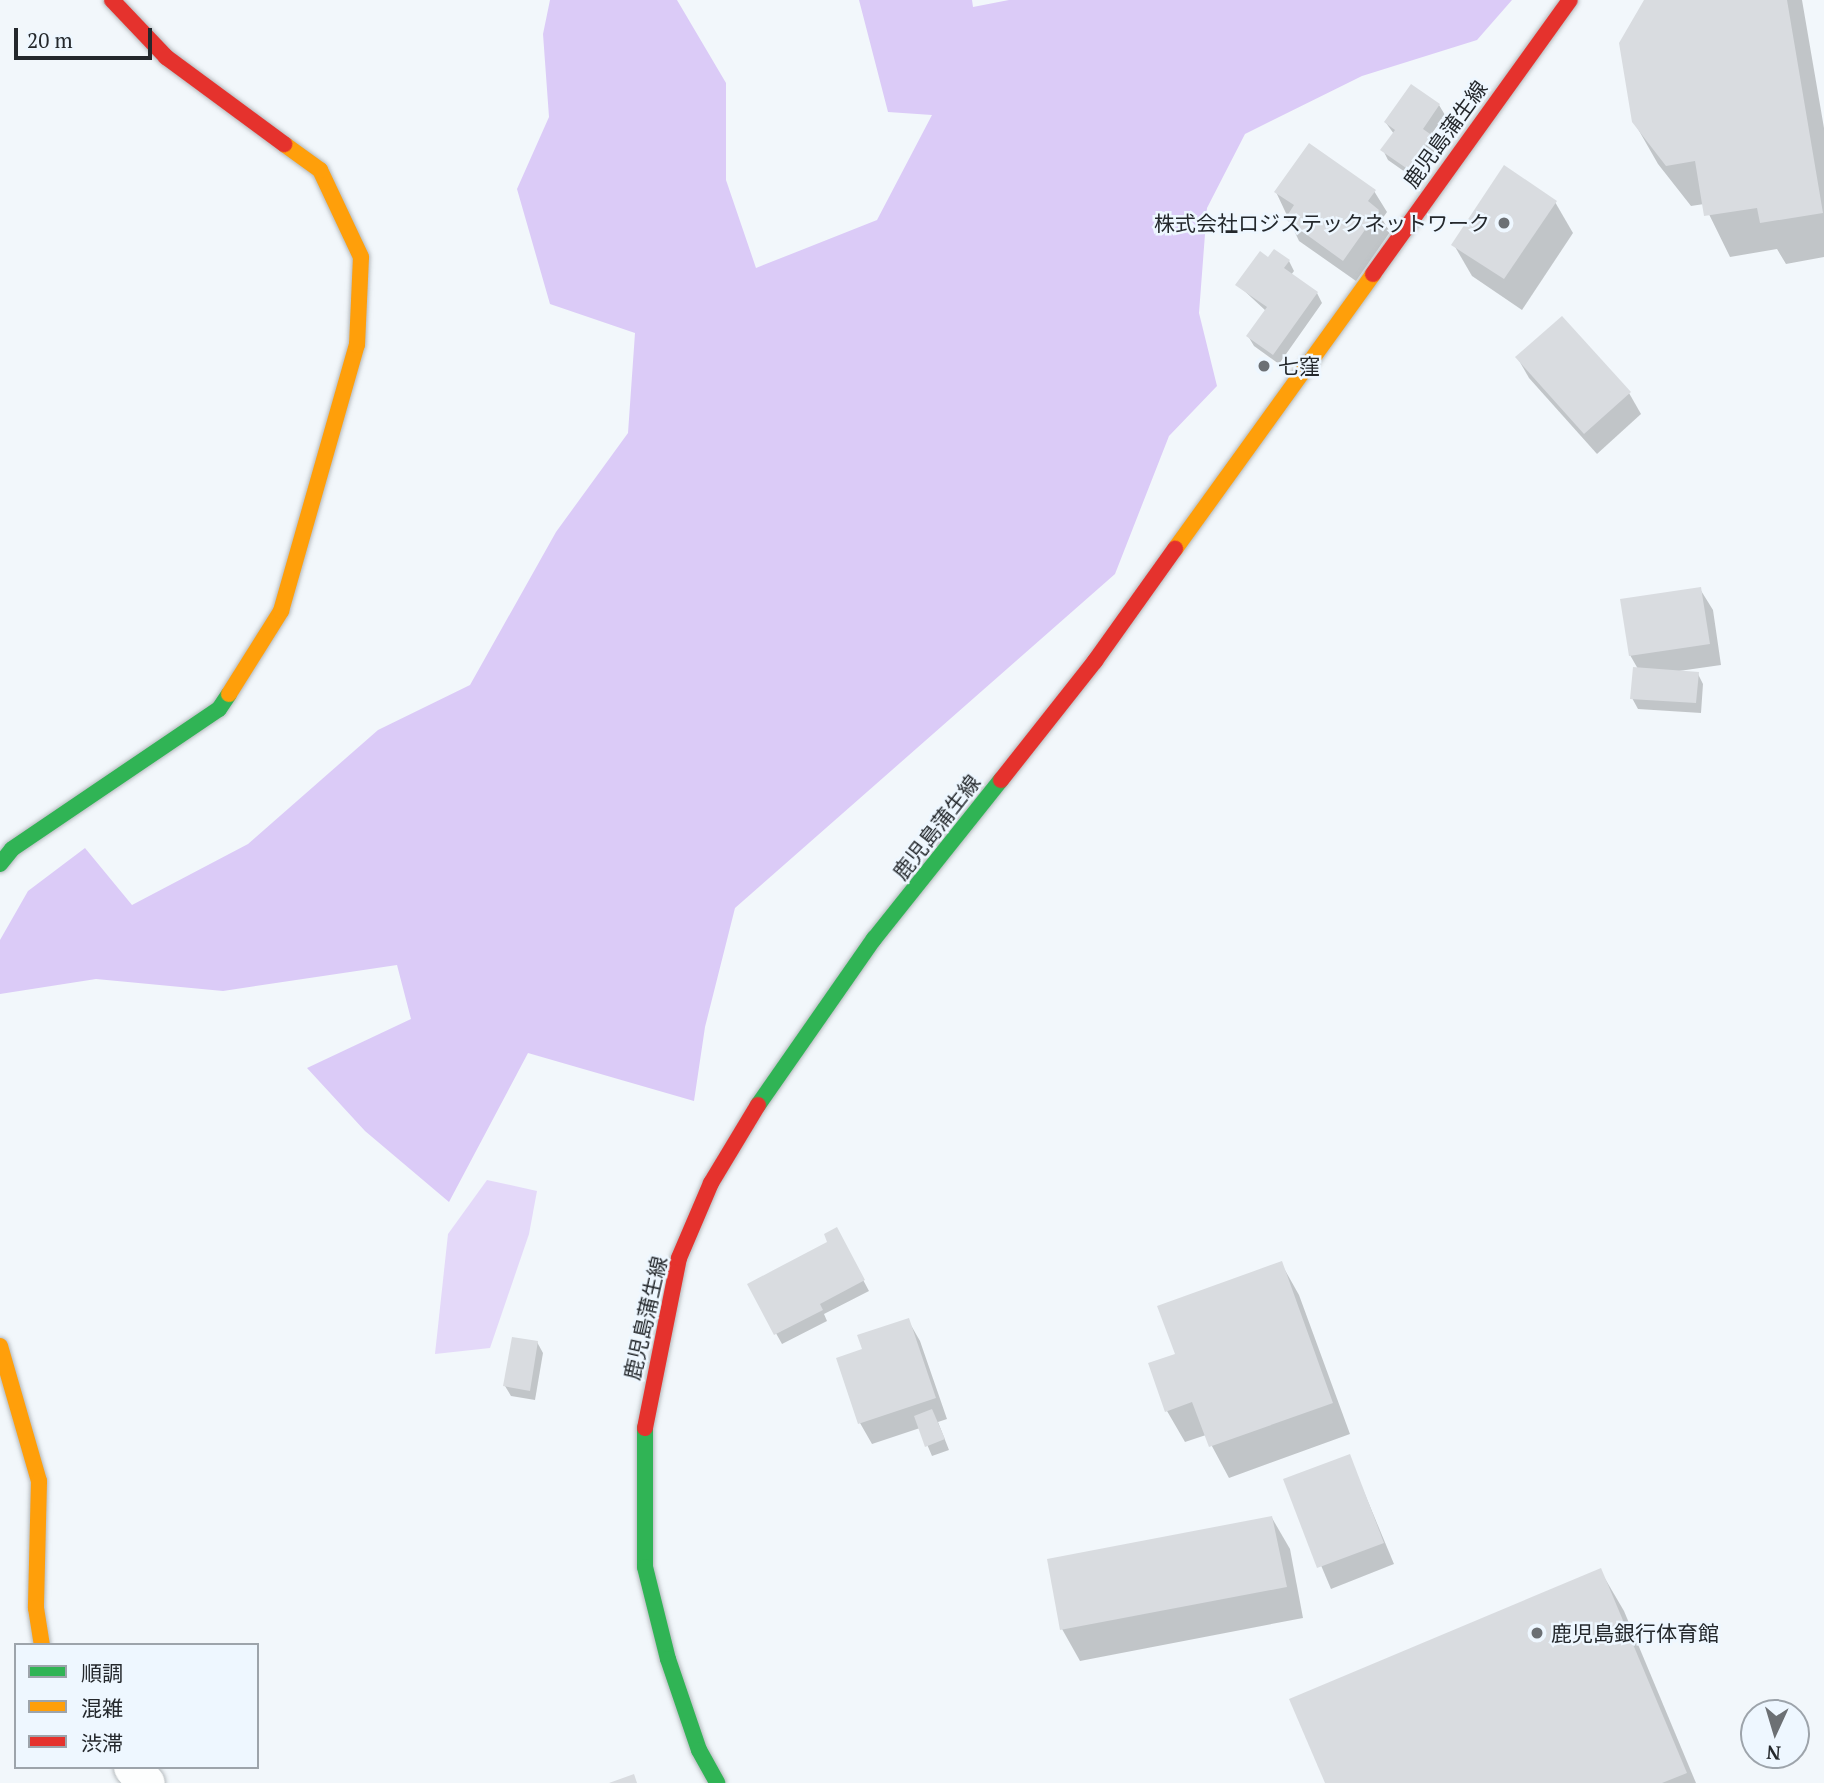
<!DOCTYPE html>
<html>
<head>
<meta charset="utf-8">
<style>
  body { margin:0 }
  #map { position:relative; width:1824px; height:1783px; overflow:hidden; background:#f2f7fb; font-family:"PT Serif","Noto Sans JP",serif }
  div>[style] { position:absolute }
  .green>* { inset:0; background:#e4d9f9 }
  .forest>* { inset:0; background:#dbcbf7 }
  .shadow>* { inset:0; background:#0003 }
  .building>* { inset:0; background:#d9dce0 }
  .roads { filter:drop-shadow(0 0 2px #b4b9bc) drop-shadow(0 0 2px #b4b9bc) }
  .street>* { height:37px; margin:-18.5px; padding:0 18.5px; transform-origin:18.5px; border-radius:18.5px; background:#fdfefe }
  .fast>* { height:16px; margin:-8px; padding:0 8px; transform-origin:8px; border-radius:8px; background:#30b455 }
  .slow>* { height:16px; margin:-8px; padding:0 8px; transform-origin:8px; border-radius:8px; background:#ff9f0a }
  .jam>* { height:16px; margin:-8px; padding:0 8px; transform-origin:8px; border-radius:8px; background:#e5322d }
  .dots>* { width:19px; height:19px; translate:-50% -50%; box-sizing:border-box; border:4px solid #eef7ff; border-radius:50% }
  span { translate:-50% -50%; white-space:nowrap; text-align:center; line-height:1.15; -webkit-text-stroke:5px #eef7ff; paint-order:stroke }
  .street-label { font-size:21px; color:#24282c }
  .poi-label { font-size:21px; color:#24282c }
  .right { translate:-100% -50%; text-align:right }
  .left { translate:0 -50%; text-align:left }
  .legend { position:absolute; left:14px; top:1643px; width:245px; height:126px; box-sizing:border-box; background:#eef7ff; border:2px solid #9da4ab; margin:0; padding:9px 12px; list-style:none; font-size:21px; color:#24282c }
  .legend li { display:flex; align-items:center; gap:14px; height:35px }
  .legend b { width:35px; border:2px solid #9da4ab }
  .north { position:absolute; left:1740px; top:1699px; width:70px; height:70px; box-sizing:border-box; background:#eef7ff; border:2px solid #9da4ab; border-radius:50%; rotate:184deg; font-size:19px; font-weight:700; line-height:28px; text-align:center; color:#24282c }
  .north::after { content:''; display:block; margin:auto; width:24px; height:32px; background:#6c7074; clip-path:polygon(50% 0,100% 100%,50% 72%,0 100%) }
  .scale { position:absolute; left:14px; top:28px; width:138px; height:32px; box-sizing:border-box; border:4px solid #24282c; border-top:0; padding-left:9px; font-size:21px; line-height:24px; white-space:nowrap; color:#24282c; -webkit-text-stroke:5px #eef7ff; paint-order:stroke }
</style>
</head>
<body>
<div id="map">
  <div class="green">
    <div style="clip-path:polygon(487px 1180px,537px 1191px,529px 1234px,490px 1348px,435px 1354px,448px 1234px)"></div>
  </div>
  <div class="forest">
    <div style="clip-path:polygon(550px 0,677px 0,726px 83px,726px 180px,756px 268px,877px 220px,932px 115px,888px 112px,859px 0,972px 0,973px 7px,1009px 0,1512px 0,1477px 40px,1362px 76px,1245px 134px,1207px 208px,1199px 313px,1217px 386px,1169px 436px,1115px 574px,735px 908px,705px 1027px,694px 1101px,528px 1053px,449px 1202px,365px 1131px,307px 1068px,411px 1019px,397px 965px,223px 991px,96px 979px,0 994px,0 940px,28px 891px,85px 848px,132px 905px,248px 844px,378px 730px,470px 685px,556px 532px,628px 433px,635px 333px,550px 304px,517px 189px,549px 117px,543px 34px)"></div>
  </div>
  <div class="shadow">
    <div style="clip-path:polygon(1646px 0,1802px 0,1824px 128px,1824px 257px,1786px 264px,1777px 249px,1730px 257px,1704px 204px,1691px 206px,1658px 164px,1634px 122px)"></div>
    <div style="clip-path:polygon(1439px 105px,1445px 115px,1430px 136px,1437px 147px,1415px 179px,1388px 160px,1383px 150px,1394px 134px,1386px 123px)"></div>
    <div style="clip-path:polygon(1374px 191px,1387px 212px,1382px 219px,1390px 232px,1356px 281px,1299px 241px,1276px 192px)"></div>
    <div style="clip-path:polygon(1555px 202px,1573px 233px,1522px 310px,1472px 276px,1454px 245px)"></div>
    <div style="clip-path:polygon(1269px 259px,1289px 261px,1294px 271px,1291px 275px,1317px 293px,1322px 303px,1279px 364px,1254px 346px,1248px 336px,1266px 311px,1238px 285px)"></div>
    <div style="clip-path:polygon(1517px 357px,1629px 393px,1641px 414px,1597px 454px,1529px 378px)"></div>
    <div style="clip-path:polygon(1700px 589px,1713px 610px,1721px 665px,1679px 671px,1698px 674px,1703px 684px,1701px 713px,1638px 709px,1632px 698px,1638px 669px,1630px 655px)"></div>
    <div style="clip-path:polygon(836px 1229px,869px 1291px,824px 1314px,827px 1321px,782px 1344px,749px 1285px,829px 1243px)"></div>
    <div style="clip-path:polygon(1281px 1263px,1299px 1295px,1350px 1434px,1229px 1478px,1206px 1435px,1185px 1442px,1167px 1411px)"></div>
    <div style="clip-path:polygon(908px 1320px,920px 1341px,947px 1419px,938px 1422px,949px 1450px,932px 1456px,920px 1428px,872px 1444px,860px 1423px,864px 1350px)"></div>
    <div style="clip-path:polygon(537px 1342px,543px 1353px,535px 1400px,511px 1396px,505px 1386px)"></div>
    <div style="clip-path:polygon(1349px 1456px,1394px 1564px,1331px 1589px,1285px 1480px)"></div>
    <div style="clip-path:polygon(1272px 1518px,1290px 1549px,1303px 1618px,1080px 1661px,1062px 1629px)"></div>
    <div style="clip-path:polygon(1600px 1570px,1624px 1611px,1696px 1783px,1327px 1783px)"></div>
  </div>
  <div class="building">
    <div style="clip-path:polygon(1644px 0,1787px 0,1823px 213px,1760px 223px,1757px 208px,1704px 216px,1695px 161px,1666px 166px,1632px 122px,1619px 43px)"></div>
    <div style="clip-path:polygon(1411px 84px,1440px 104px,1423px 129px,1433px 136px,1409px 170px,1380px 150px,1395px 130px,1384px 122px)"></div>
    <div style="clip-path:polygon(1309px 143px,1376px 190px,1368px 201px,1379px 210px,1343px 261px,1285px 219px,1294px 205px,1274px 192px)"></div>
    <div style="clip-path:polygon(1504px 165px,1557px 201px,1504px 279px,1451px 245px)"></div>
    <div style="clip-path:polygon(1274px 249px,1290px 260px,1284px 268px,1318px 292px,1273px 355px,1246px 336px,1267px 307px,1235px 285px,1260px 251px,1268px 257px)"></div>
    <div style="clip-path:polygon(1562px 316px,1631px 392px,1584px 434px,1515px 357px)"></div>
    <div style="clip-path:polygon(1701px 587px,1710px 644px,1629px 656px,1620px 599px)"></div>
    <div style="clip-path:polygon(1633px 667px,1699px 672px,1696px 703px,1630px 699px)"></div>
    <div style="clip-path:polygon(837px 1227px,865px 1280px,820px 1304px,823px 1310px,774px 1335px,747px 1284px,827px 1242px,824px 1234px)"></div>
    <div style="clip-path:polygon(1282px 1261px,1333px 1403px,1209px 1447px,1192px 1402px,1165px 1412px,1148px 1363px,1175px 1354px,1157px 1306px)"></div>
    <div style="clip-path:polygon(909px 1318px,936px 1398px,858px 1424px,836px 1358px,862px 1349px,857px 1335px)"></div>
    <div style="clip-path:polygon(512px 1337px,538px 1341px,530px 1391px,503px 1386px)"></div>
    <div style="clip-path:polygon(932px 1409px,945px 1439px,925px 1447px,914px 1416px)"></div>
    <div style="clip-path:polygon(1350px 1454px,1384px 1543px,1317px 1568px,1283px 1479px)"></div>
    <div style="clip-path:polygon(1272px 1516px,1287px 1587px,1060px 1630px,1047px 1559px)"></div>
    <div style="clip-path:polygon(1601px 1568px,1687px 1773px,1662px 1783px,1325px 1783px,1289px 1699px)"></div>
    <div style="clip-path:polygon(634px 1774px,637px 1783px,609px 1783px)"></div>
  </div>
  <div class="roads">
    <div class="street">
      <div style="left:132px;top:1767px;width:21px;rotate:49deg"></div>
    </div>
    <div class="fast">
      <div style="left:0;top:864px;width:19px;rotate:-51deg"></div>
      <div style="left:12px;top:849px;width:250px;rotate:-34.1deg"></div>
      <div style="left:219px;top:709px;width:18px;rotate:-56deg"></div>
      <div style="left:758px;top:1105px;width:203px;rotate:-55.1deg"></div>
      <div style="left:874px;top:939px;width:203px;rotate:-51.4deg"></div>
      <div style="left:645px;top:1428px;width:139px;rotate:90deg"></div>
      <div style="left:645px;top:1567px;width:95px;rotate:76deg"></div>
      <div style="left:668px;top:1659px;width:96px;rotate:71.2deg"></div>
      <div style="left:699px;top:1750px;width:38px;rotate:61deg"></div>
    </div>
    <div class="slow">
      <div style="left:1175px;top:549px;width:339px;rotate:-54.2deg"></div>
      <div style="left:229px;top:694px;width:98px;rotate:-57.9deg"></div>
      <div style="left:281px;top:611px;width:277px;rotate:-74.1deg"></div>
      <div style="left:357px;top:345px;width:88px;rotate:-87.4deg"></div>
      <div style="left:361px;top:257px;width:96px;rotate:-115.2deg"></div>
      <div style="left:320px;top:170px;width:44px;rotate:-144.2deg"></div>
      <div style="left:0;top:1346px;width:141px;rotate:73.9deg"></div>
      <div style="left:39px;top:1481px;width:127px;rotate:91.4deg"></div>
      <div style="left:36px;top:1608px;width:37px;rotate:81deg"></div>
    </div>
    <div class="jam">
      <div style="left:112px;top:0;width:79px;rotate:46.5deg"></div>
      <div style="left:166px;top:57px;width:147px;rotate:36.4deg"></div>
      <div style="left:1373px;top:274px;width:337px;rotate:-54.3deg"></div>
      <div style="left:1001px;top:780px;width:152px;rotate:-51.7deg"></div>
      <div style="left:1095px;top:661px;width:138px;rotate:-54.5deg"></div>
      <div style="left:645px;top:1428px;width:173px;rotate:-78.7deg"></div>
      <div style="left:679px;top:1258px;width:82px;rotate:-66.9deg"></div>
      <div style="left:711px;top:1183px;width:91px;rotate:-58.9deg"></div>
    </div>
  </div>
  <div class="dots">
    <div style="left:1504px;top:223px;background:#6c7074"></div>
    <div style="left:1264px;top:366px;background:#6c7074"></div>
    <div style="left:1537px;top:1633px;background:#6c7074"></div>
  </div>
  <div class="street-label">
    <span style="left:1445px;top:134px;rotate:-54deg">鹿児島蒲生線</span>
    <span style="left:936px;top:827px;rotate:-52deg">鹿児島蒲生線</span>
    <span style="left:645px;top:1318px;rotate:-77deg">鹿児島蒲生線</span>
  </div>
  <div class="poi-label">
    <span class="right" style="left:1490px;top:223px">株式会社ロジステックネットワーク</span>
    <span class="left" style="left:1278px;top:366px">七窪</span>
    <span class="left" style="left:1551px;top:1633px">鹿児島銀行体育館</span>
  </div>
  <ul class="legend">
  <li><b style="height:9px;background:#30b455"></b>順調</li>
  <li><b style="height:9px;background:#ff9f0a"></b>混雑</li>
  <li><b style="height:9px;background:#e5322d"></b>渋滞</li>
  </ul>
  <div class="north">N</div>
  <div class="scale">20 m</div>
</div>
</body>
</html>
